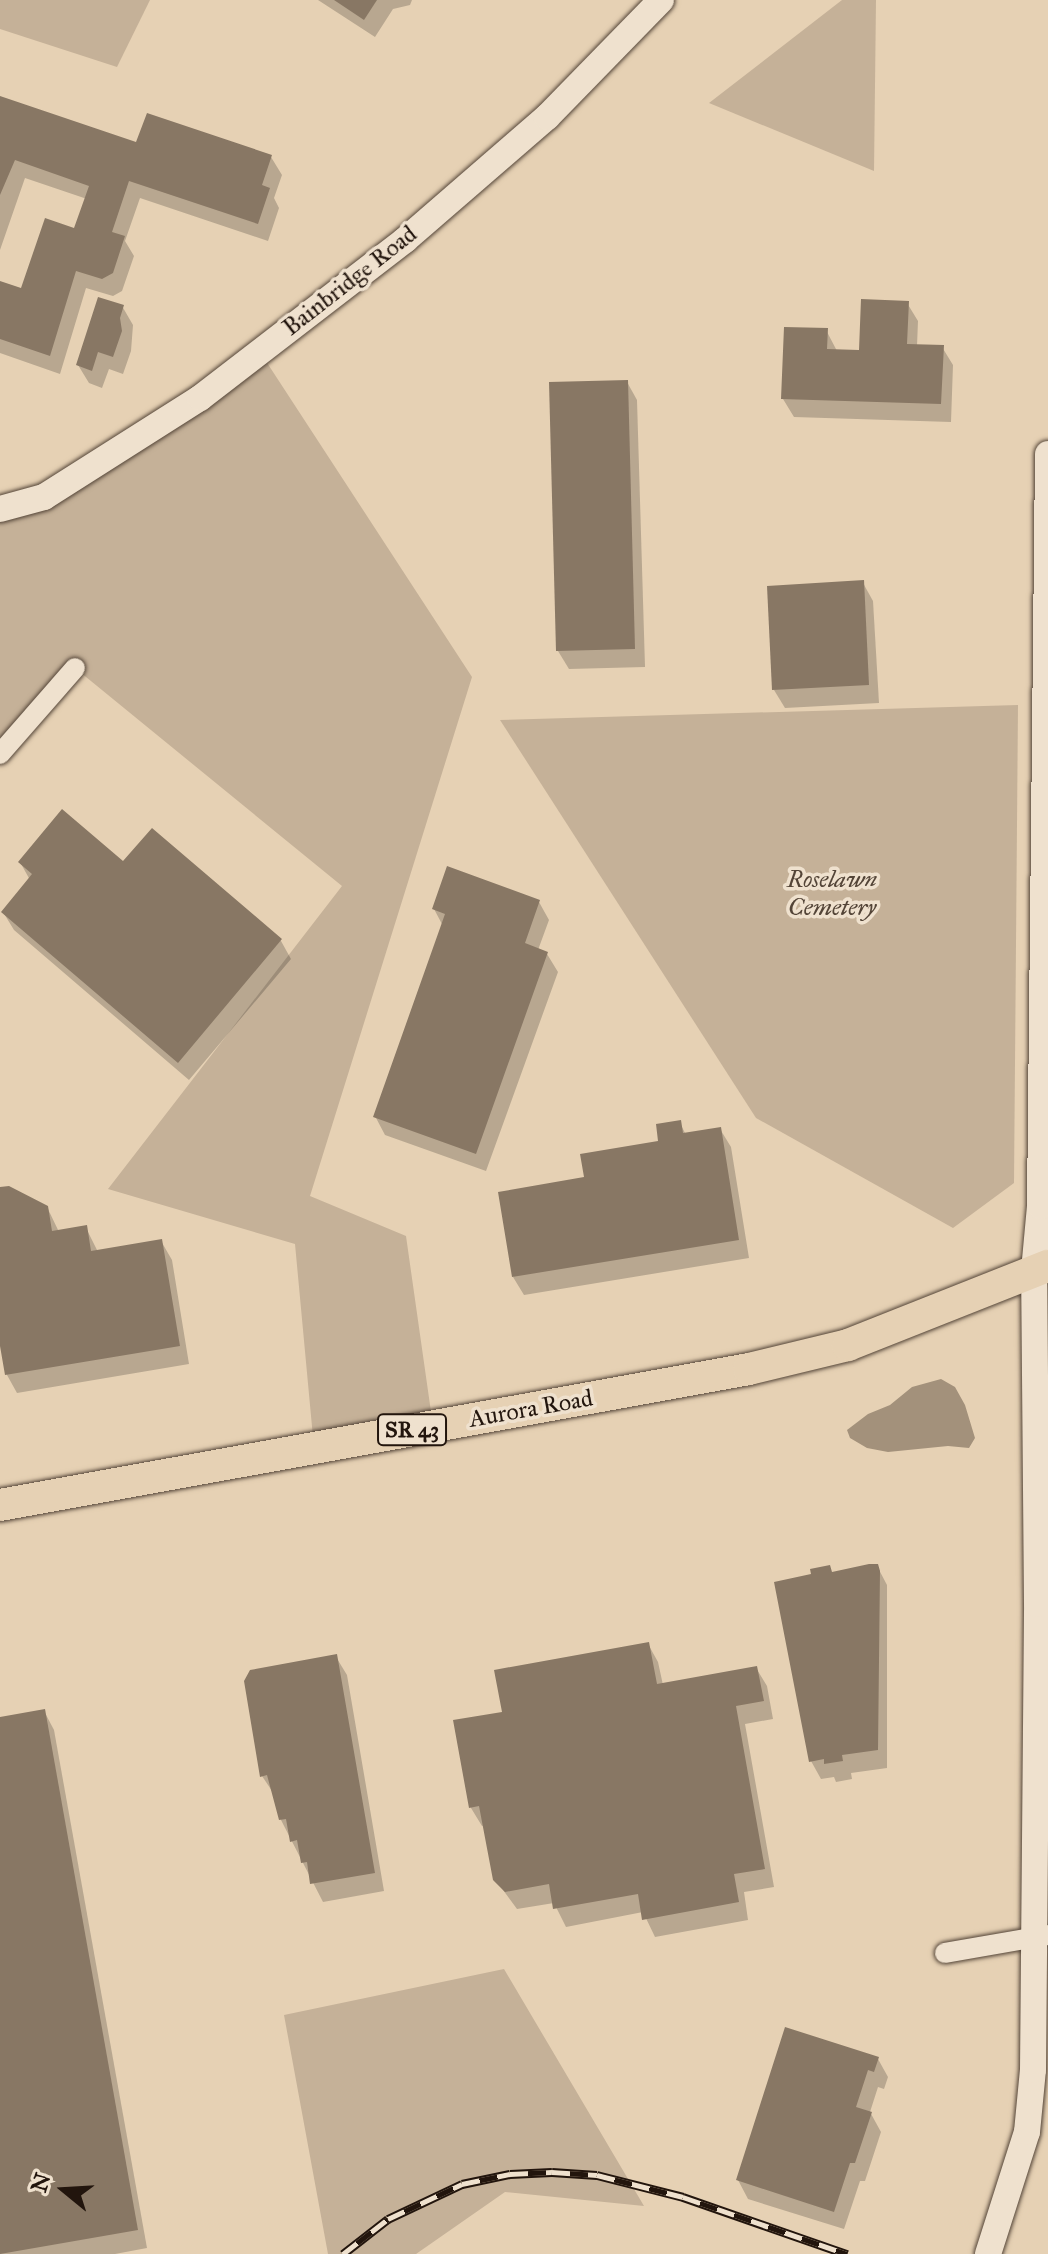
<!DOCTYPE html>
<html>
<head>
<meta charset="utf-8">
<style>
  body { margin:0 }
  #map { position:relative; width:1048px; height:2254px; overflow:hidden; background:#e6d1b4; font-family:"IM FELL Great Primer",serif }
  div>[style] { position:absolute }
  .green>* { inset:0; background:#c5b198 }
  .water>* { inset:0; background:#a3917b }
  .shadow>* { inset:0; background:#0003 }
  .building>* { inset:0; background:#887764 }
  .roads { filter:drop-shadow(0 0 2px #534437) drop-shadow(0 0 2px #534437) }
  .minor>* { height:20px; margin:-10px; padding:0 10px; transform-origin:10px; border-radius:10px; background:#efe1ce }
  .tertiary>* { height:26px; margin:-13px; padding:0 13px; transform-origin:13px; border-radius:13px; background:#efe1ce }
  .primary>* { height:32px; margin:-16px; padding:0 16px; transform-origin:16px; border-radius:16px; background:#e6d1b4 }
  .rail>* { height:9px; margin-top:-4.5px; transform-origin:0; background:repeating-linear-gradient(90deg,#efe1ce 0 18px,#22150d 0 36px); box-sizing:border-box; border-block:2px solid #22150d }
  span { translate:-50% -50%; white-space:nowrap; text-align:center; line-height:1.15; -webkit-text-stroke:7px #efe1ce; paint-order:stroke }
  .shield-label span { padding:2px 6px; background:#efe1ce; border:2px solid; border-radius:6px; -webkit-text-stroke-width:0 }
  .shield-label { font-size:22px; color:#22150d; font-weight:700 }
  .street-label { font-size:24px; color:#22150d }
  .park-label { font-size:24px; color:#534437; font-style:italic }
  .north { position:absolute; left:24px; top:2150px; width:80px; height:80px; -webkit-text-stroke:6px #efe1ce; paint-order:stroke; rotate:288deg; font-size:22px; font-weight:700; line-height:32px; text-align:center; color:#22150d }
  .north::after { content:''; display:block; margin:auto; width:28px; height:36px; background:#22150d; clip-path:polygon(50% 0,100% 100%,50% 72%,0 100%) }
</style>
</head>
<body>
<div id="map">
  <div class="green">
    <div style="clip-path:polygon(0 0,150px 0,117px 67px,0 29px)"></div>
    <div style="clip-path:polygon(842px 0,876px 0,874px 171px,709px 103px)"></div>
    <div style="clip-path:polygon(260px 352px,472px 677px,310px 1196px,406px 1236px,433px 1426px,314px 1448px,295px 1244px,108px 1189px,342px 886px,75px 668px,0 754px,0 509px)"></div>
    <div style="clip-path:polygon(1018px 705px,1014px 1183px,953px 1228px,756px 1118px,500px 720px)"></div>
    <div style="clip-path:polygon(504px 1969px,644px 2206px,505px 2192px,416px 2254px,328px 2254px,284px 2015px)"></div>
  </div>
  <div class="water">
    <div style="clip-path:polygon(941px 1379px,955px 1387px,965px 1405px,975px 1438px,969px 1448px,948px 1446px,888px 1452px,867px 1448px,850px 1438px,847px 1430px,868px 1414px,890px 1405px,912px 1387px)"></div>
  </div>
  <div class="shadow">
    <div style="clip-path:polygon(318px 0,412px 0,410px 5px,393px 9px,375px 37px)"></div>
    <div style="clip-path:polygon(0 98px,138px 144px,271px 157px,282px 175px,274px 198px,279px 208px,268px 241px,140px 198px,125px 241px,134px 256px,122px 291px,113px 296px,86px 288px,60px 374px,0 353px,0 283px,23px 291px,76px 231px,87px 199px,25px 178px,0 250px)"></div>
    <div style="clip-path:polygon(907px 303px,918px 321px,917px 346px,942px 347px,953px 365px,951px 422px,794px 417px,783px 399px,826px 330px,837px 351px,861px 352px)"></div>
    <div style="clip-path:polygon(122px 306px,133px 325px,131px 351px,123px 374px,109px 369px,102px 388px,89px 383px,78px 365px)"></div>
    <div style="clip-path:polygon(627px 382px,637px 400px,645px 667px,569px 669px,558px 651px)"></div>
    <div style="clip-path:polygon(863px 583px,873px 601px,879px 703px,785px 708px,774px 690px)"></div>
    <div style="clip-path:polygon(152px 831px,281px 941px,291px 959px,189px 1080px,14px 930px,3px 912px,30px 880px,20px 862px,124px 864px)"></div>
    <div style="clip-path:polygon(539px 902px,549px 920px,538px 950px,547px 954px,558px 972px,486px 1171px,385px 1135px,375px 1116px,443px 926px,434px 909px)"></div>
    <div style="clip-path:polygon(680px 1123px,686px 1135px,720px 1129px,731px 1147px,749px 1258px,524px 1295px,513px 1277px)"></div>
    <div style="clip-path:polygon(0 1189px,47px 1207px,59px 1232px,86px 1228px,98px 1252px,161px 1241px,172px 1260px,189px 1364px,17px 1393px,7px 1375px,0 1334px)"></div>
    <div style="clip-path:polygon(877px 1566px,887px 1585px,887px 1768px,851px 1773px,852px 1779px,836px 1782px,834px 1777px,821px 1779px,811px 1761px)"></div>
    <div style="clip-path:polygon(648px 1644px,658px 1662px,663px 1685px,756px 1668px,767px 1686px,773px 1719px,745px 1724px,774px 1887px,744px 1892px,748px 1920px,655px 1937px,643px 1912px,566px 1927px,554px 1903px,517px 1909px,495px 1879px,485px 1825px,482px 1826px,471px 1808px,456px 1722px,504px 1713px)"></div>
    <div style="clip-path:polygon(336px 1657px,347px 1675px,384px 1891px,323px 1902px,281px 1820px,274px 1794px,262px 1776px)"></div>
    <div style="clip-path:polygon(44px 1711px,54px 1730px,147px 2248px,115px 2254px,0 2254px,0 1719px)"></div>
    <div style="clip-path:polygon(878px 2059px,888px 2077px,884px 2089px,878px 2087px,870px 2112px,881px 2132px,865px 2181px,860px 2181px,844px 2229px,748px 2199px,738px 2180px)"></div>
  </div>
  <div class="building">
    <div style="clip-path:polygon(334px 0,377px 0,364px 20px)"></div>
    <div style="clip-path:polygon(0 96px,136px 142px,147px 113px,272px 155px,262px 185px,270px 188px,258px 224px,129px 181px,112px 232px,125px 236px,113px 273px,102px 279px,76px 271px,50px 356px,0 339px,0 281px,21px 288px,45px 218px,74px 228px,89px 186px,15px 160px,0 195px)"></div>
    <div style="clip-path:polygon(98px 297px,124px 305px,120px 318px,122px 331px,113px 357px,98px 352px,92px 371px,76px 365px)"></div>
    <div style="clip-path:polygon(861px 299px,909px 301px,907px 344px,944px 345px,941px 404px,781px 399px,784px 327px,828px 328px,827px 349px,859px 350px)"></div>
    <div style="clip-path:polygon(628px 380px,635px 649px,556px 651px,549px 382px)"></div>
    <div style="clip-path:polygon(864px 580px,869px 685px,772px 690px,767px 586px)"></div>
    <div style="clip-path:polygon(62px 809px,123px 861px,152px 828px,282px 939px,178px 1063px,1px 912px,32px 874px,18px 862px)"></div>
    <div style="clip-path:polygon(447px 866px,540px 900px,525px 943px,548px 952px,476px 1154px,373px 1117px,445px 914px,432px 909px)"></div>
    <div style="clip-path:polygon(681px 1120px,683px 1133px,721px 1127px,739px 1240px,512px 1277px,498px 1192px,584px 1177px,580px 1154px,658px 1141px,656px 1124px)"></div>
    <div style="clip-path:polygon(9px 1186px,48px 1206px,52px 1231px,87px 1225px,91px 1251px,162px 1239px,180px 1346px,5px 1375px,0 1346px,0 1187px)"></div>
    <div style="clip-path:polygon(869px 1564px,878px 1564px,880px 1571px,878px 1750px,842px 1755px,843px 1761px,824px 1764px,824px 1759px,809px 1762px,774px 1582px,811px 1574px,810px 1569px,830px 1565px,832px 1572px)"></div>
    <div style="clip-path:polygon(649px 1642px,657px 1684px,757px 1666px,764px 1701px,736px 1706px,765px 1869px,734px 1874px,739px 1902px,642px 1920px,638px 1894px,553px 1909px,549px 1884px,505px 1892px,493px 1880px,479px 1806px,469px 1808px,453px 1720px,502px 1712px,494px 1670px)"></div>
    <div style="clip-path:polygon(337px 1654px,375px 1873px,310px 1884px,307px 1862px,301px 1863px,297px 1840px,290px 1842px,286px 1819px,279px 1820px,267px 1775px,260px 1777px,244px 1681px,250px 1670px)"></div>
    <div style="clip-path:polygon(45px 1709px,138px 2230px,0 2254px,0 1717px)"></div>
    <div style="clip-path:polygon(785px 2027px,879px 2057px,874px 2072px,868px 2070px,856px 2107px,872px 2112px,855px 2163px,850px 2163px,834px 2212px,736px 2180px)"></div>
  </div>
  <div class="roads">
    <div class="minor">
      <div style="left:0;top:754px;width:114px;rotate:-48.9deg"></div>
      <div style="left:945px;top:1953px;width:105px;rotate:-9.9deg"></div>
    </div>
    <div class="tertiary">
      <div style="left:0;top:509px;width:46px;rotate:-15.3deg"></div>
      <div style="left:44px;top:497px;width:185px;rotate:-32.4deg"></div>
      <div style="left:200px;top:398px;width:259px;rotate:-37.6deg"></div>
      <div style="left:405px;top:240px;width:188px;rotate:-40.9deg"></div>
      <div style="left:547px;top:117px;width:163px;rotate:-45.7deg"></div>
      <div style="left:988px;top:2254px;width:128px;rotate:-72.3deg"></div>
      <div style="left:1027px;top:2132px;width:62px;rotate:-84.5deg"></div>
      <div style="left:1033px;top:2070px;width:466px;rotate:-89.5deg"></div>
      <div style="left:1037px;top:1604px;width:333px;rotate:-90.5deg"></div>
      <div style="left:1034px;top:1271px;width:65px;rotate:-84.7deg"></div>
      <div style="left:1040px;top:1206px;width:752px;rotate:-89.39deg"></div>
    </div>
    <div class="primary">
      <div style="left:0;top:1505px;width:761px;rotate:-10.29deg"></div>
      <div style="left:749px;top:1369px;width:102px;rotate:-13.6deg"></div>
      <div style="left:848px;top:1345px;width:215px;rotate:-21.6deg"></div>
    </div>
  </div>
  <div class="rail">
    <div style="left:343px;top:2254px;width:57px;rotate:-37.9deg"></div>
    <div style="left:388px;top:2219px;width:82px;rotate:-25.3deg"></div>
    <div style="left:462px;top:2184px;width:49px;rotate:-11.8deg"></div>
    <div style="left:510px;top:2174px;width:42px;rotate:-2.7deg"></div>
    <div style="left:552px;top:2172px;width:45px;rotate:3.8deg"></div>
    <div style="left:597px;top:2175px;width:89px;rotate:14.3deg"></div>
    <div style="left:683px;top:2197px;width:174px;rotate:19.2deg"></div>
  </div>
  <div class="shield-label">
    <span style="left:412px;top:1430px">SR 43</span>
  </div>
  <div class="street-label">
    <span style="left:350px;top:281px;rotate:-38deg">Bainbridge Road</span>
    <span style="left:531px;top:1409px;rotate:-10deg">Aurora Road</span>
  </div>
  <div class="park-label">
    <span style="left:832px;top:894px">Roselawn<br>Cemetery</span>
  </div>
  <div class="north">N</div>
</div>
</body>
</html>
